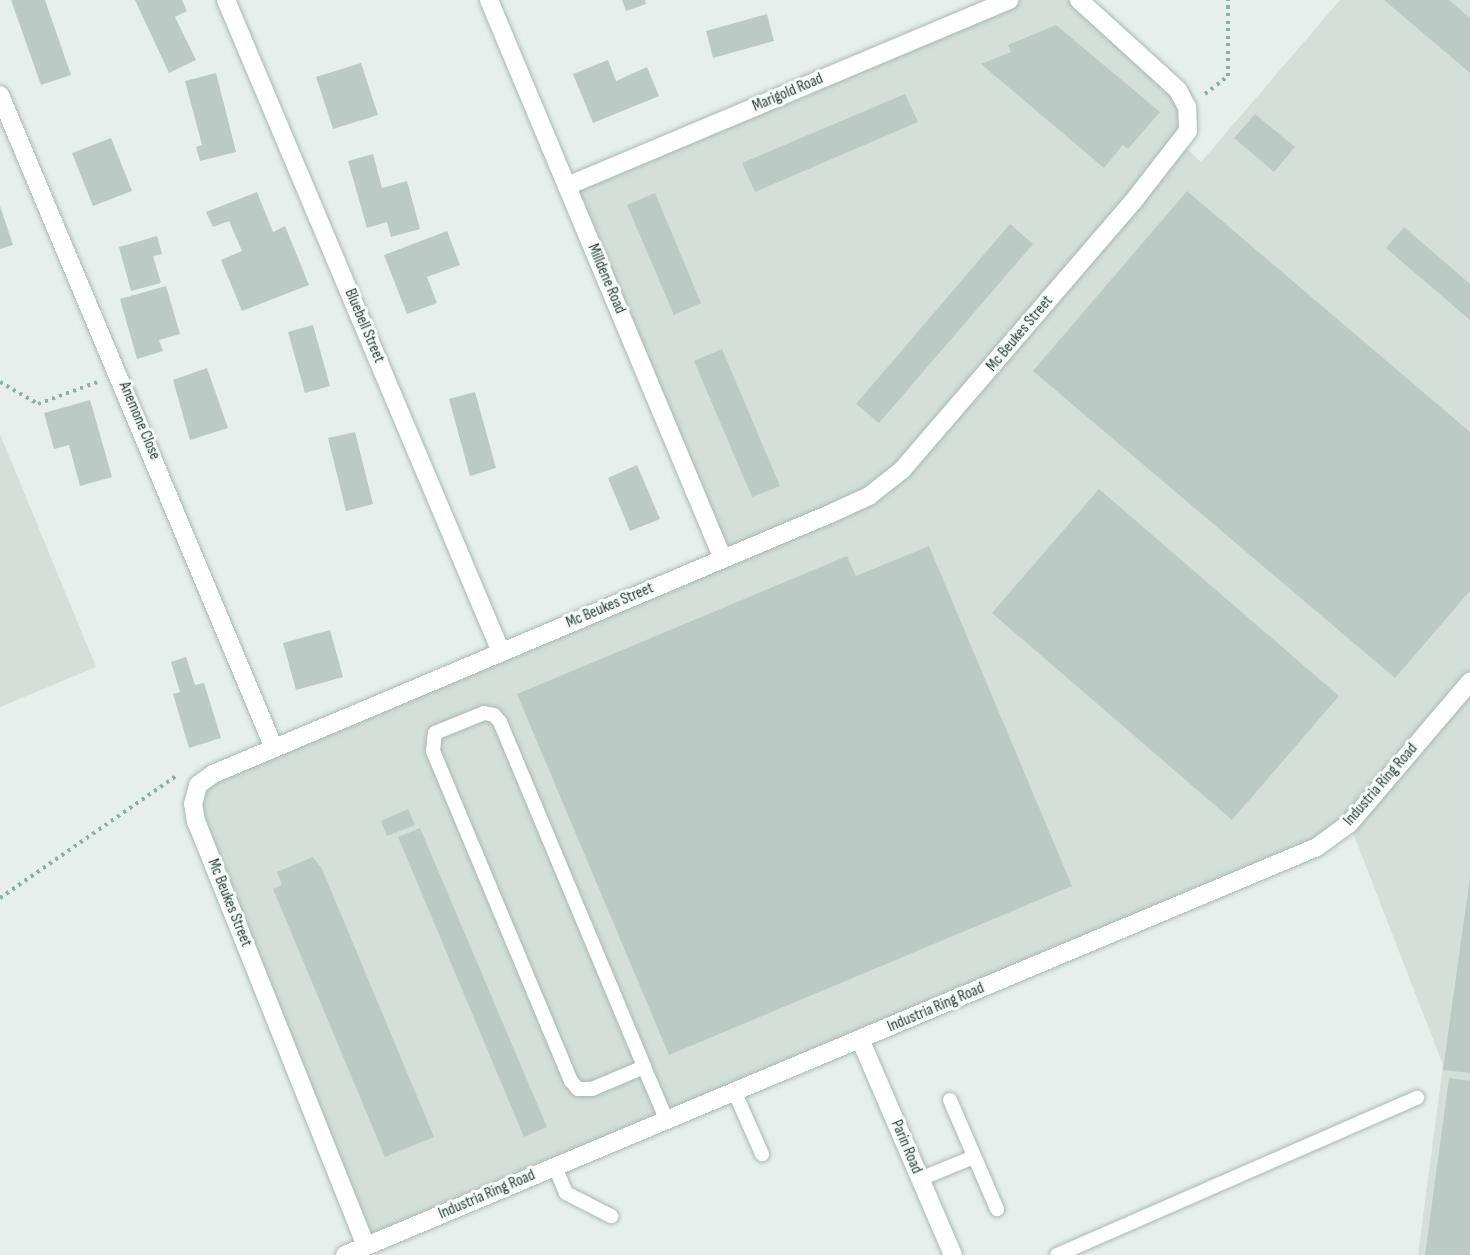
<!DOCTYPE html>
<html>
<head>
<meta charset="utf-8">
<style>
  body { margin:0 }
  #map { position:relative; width:1470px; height:1255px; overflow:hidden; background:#e6efeb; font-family:"Sofia Sans Condensed",sans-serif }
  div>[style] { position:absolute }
  .built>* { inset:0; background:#d4dfda }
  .building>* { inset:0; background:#bbcac4 }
  .path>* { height:4px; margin-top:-2px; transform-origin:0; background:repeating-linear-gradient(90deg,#86b3a5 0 3px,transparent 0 7.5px) }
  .roads { filter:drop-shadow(0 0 2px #a8b8b2) drop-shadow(0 0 2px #a8b8b2) }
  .service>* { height:14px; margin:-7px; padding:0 7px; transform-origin:7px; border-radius:7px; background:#fff }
  .minor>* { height:18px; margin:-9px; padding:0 9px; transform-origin:9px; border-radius:9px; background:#fff }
  .tertiary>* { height:18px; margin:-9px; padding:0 9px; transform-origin:9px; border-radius:9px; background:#fff }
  span { translate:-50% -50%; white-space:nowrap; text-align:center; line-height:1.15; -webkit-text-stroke:6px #f7fbf9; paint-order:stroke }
  .street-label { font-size:16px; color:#24423a }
</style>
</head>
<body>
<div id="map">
  <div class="built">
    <div style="clip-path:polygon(1005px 0,1081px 0,1180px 89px,1182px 144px,1201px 162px,1340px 0,1470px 0,1470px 1255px,1418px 1255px,1443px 1065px,1350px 825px,368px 1248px,195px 815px,205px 779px,722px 561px,564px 185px)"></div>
    <div style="clip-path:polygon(0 434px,96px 667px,0 707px)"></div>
  </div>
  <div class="building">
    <div style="clip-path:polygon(11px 0,45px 0,71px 75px,41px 85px)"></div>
    <div style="clip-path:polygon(135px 0,182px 0,187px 11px,175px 17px,196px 60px,169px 73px)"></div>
    <div style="clip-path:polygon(622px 0,645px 0,646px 4px,626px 11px)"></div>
    <div style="clip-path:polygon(1384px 0,1449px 0,1470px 18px,1470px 73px)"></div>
    <div style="clip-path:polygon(767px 14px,774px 41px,713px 58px,706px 31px)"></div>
    <div style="clip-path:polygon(1056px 25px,1160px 112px,1128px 149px,1123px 145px,1104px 168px,981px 64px,1011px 52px,1008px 45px)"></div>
    <div style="clip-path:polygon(608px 60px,616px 81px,647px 67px,659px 96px,593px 123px,573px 74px)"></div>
    <div style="clip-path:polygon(361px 63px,378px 115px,333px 129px,316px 77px)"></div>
    <div style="clip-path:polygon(216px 73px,236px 152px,200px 161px,196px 147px,202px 145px,185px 81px)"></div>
    <div style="clip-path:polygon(905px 94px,918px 122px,755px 192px,742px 163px)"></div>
    <div style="clip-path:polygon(1255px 114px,1295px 147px,1274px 172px,1234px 138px)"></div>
    <div style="clip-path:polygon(111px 138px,132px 191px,93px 206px,72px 153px)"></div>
    <div style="clip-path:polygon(373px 154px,382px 188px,407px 181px,420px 229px,391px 237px,387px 222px,367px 228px,348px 161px)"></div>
    <div style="clip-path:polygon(1187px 191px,1470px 432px,1470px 591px,1395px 678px,1033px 371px)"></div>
    <div style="clip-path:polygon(257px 192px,273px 232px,285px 226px,309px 285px,242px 311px,221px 260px,242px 251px,229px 221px,213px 227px,206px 212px)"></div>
    <div style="clip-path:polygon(655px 193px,701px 303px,674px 315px,627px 205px)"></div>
    <div style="clip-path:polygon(0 206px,13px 245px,0 249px)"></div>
    <div style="clip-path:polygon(1010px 224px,1033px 244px,879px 423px,856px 404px)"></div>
    <div style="clip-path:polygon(1404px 227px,1470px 284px,1470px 320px,1386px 248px)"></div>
    <div style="clip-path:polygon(447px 231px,460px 265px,427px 277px,437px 303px,407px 314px,384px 255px)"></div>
    <div style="clip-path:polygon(157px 236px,162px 254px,153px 256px,161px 283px,131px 291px,119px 247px)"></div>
    <div style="clip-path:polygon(166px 286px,180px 334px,159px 340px,163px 351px,137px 359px,120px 299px)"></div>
    <div style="clip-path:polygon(313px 325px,330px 386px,305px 393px,288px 332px)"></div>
    <div style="clip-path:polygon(722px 349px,780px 486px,752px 497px,694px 361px)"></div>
    <div style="clip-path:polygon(207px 368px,228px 428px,190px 440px,173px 380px)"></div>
    <div style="clip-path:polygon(475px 392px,496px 468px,470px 476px,449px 399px)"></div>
    <div style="clip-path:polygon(90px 400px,112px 477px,80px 486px,69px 445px,54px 449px,44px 413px)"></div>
    <div style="clip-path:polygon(355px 432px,373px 504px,346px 511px,328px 438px)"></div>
    <div style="clip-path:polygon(637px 465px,660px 519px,630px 531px,608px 478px)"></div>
    <div style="clip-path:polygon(1099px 489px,1339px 696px,1232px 820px,992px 613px)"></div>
    <div style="clip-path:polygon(929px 546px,1072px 886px,669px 1055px,517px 694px,847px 556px,856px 576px)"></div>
    <div style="clip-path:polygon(330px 630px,343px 677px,296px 690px,283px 643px)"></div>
    <div style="clip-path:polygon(186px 657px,195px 685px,204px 683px,221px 738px,189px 748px,173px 694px,180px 692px,171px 662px)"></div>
    <div style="clip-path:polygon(408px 809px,415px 825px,387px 836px,381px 821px)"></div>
    <div style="clip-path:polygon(420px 828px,547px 1127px,524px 1137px,398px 837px)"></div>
    <div style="clip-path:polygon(313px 857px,322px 869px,434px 1137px,385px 1157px,273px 889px,282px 885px,277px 872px)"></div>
    <div style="clip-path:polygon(1470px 877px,1470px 1073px,1443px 1070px)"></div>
    <div style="clip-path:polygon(1449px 1078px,1470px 1081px,1470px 1255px,1425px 1255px)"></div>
  </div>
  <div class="path">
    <div style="left:1205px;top:94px;width:29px;rotate:-38deg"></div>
    <div style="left:1228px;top:76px;width:76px;rotate:-90deg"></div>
    <div style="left:0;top:382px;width:44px;rotate:30.1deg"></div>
    <div style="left:38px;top:404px;width:63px;rotate:-20.4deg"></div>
    <div style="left:0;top:898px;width:214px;rotate:-34.7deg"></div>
  </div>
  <div class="roads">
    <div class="service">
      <div style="left:484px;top:713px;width:10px;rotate:11deg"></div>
      <div style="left:494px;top:715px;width:9px;rotate:49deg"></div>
      <div style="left:500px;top:722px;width:374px;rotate:67.3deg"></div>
      <div style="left:644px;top:1067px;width:56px;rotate:157.1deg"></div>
      <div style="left:592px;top:1089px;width:14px;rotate:180deg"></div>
      <div style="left:578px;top:1089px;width:11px;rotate:-131deg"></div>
      <div style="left:571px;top:1081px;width:358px;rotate:-112.7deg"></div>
      <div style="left:433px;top:751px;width:18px;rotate:-84deg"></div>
      <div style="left:435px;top:733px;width:53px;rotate:-22.2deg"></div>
      <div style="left:644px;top:1067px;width:59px;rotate:66.9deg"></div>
      <div style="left:735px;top:1093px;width:67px;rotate:66.1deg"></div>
      <div style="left:950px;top:1100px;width:119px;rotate:66.7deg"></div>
      <div style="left:555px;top:1167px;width:28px;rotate:67deg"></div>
      <div style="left:566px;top:1193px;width:51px;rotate:27.1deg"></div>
      <div style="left:920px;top:1179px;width:58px;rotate:-22.2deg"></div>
      <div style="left:1057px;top:1255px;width:393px;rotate:-23.6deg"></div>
    </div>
    <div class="minor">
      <div style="left:226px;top:0;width:708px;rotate:67.13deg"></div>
      <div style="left:489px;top:0;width:606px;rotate:67.29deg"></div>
      <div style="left:0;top:95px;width:708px;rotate:67.24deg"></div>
      <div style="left:567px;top:186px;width:480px;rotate:-22.8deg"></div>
      <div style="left:860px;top:1039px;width:235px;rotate:66.7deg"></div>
      <div style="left:366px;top:1246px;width:457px;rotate:-111.8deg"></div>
      <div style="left:196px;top:822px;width:18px;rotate:-99deg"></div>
      <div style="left:193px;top:804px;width:20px;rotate:-75deg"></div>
      <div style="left:198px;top:785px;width:19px;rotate:-36deg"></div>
      <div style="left:213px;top:774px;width:672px;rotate:-22.86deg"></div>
      <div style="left:832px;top:513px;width:41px;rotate:-24.7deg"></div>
      <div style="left:869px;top:496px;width:42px;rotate:-38.2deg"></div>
      <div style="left:902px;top:470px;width:357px;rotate:-49.3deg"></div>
      <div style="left:1135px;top:199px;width:86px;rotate:-52.1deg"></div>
      <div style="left:1188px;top:131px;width:24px;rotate:-92deg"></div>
      <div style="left:1187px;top:107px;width:19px;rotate:-118deg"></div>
      <div style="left:1178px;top:90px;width:134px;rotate:-137.7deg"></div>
    </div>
    <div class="tertiary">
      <div style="left:345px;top:1255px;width:1054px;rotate:-22.77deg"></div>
      <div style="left:1317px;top:847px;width:39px;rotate:-36deg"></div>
      <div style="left:1349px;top:824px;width:187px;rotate:-49.6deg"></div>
    </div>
  </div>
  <div class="street-label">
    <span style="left:788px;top:93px;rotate:-23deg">Marigold Road</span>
    <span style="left:606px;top:279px;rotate:67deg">Milldene Road</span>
    <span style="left:364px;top:326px;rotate:67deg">Bluebell Street</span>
    <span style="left:1020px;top:334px;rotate:-50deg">Mc Beukes Street</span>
    <span style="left:139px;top:421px;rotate:67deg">Anemone Close</span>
    <span style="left:610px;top:606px;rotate:-23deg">Mc Beukes Street</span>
    <span style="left:1381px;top:785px;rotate:-49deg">Industria Ring Road</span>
    <span style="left:229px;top:903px;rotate:68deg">Mc Beukes Street</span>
    <span style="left:936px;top:1008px;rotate:-23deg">Industria Ring Road</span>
    <span style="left:906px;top:1147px;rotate:67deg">Parin Road</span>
    <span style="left:487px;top:1195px;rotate:-23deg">Industria Ring Road</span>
  </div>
</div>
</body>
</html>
